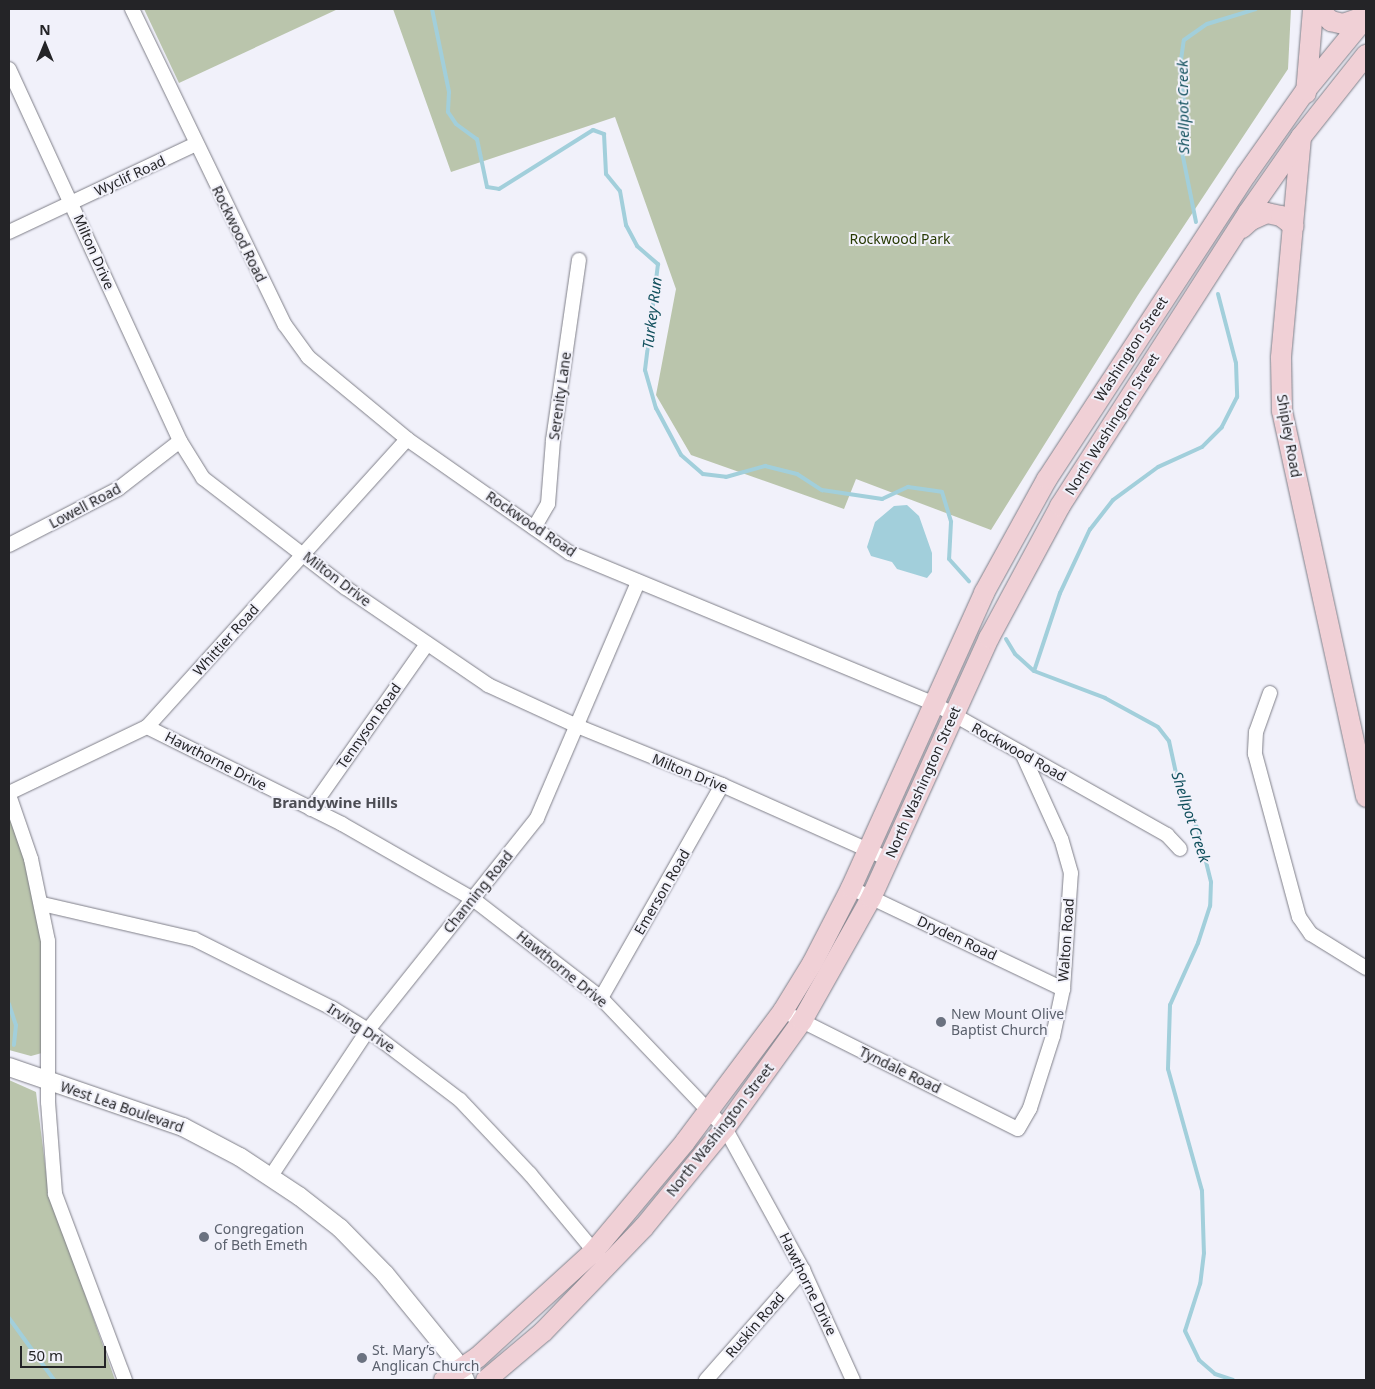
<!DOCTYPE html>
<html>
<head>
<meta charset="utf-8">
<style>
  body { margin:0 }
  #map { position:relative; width:1375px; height:1389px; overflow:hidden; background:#f1f1fa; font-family:"Noto Sans",sans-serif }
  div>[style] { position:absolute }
  .green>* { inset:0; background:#bac5ac }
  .water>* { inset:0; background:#a2cfdb }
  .stream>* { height:4px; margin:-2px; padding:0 2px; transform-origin:2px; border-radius:2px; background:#a2cfdb }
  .roads { filter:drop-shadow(0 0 1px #7f7f88) drop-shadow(0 0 1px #7f7f88) }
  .minor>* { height:14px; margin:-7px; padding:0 7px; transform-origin:7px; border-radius:7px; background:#fff }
  .tertiary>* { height:18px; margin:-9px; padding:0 9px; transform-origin:9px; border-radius:9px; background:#fff }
  .secondary>* { height:20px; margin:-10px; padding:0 10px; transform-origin:10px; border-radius:10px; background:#f0d0d6 }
  .dots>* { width:14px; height:14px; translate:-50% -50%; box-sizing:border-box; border:2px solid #f1f1fa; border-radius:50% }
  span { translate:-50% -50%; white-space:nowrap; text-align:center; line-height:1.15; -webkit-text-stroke:4px #f1f1fa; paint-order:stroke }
  .street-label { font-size:14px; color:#242427 }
  .park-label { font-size:14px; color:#283b04 }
  .worship-label { font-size:14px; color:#5b616d }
  .left { translate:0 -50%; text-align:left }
  .water-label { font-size:15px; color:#104f5c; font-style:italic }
  .neighbourhood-label { font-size:15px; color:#4c4d54; font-weight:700 }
  .frame { position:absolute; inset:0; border:10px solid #242427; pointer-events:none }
  .north { position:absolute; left:20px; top:20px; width:50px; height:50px; -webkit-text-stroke:4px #f1f1fa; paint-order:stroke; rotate:0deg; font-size:14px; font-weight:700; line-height:20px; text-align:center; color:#242427 }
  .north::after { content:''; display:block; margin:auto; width:18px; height:22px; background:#242427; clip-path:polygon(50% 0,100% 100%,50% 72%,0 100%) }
  .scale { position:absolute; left:20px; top:1346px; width:86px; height:22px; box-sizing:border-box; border:2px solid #242427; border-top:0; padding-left:6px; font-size:15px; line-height:18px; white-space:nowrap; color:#242427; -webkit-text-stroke:4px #f1f1fa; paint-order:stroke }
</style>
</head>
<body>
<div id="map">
  <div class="green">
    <div style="clip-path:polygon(144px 9px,338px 9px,179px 83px)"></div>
    <div style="clip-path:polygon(393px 9px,1291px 9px,1288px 69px,1138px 295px,991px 530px,856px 479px,844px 509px,691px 455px,656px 395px,676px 289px,615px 117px,451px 172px)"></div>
    <div style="clip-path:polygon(9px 795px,42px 904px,49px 1051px,31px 1056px,9px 1050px)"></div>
    <div style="clip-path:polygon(9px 1080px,36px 1092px,48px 1188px,115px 1380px,9px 1380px)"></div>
  </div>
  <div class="water">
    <div style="clip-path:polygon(907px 505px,919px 516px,932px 553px,932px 572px,927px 578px,897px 569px,892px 562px,871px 556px,867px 547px,875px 522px,894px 506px)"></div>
  </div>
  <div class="stream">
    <div style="left:432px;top:9px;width:85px;rotate:78.4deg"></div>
    <div style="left:449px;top:92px;width:20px;rotate:93deg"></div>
    <div style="left:448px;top:112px;width:14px;rotate:56deg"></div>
    <div style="left:456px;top:124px;width:26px;rotate:36deg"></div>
    <div style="left:477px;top:139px;width:49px;rotate:78.2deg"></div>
    <div style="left:487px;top:187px;width:12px;rotate:9deg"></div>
    <div style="left:499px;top:189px;width:111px;rotate:-32.1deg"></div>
    <div style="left:593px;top:130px;width:12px;rotate:20deg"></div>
    <div style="left:604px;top:134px;width:40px;rotate:87.1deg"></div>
    <div style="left:606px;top:174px;width:22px;rotate:51deg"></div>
    <div style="left:620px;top:191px;width:35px;rotate:80deg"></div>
    <div style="left:626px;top:225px;width:24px;rotate:62deg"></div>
    <div style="left:637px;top:246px;width:28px;rotate:41deg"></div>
    <div style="left:658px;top:264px;width:107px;rotate:97deg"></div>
    <div style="left:645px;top:370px;width:40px;rotate:74deg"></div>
    <div style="left:656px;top:408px;width:53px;rotate:62deg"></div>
    <div style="left:681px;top:455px;width:29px;rotate:41deg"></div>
    <div style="left:703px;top:474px;width:23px;rotate:7deg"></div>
    <div style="left:726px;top:477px;width:41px;rotate:-15.8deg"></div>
    <div style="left:765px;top:466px;width:33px;rotate:14deg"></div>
    <div style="left:797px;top:474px;width:30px;rotate:33deg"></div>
    <div style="left:822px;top:490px;width:61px;rotate:8.5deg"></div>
    <div style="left:882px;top:499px;width:29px;rotate:-25deg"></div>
    <div style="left:908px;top:487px;width:34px;rotate:8deg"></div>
    <div style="left:942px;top:492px;width:31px;rotate:73deg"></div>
    <div style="left:951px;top:522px;width:37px;rotate:93deg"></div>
    <div style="left:949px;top:559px;width:30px;rotate:48deg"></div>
    <div style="left:1196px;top:222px;width:71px;rotate:-101.3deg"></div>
    <div style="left:1182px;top:152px;width:32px;rotate:-83deg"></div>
    <div style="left:1186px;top:120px;width:53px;rotate:-96.5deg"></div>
    <div style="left:1180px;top:67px;width:27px;rotate:-82deg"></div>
    <div style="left:1184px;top:40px;width:28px;rotate:-35deg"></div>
    <div style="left:1207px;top:24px;width:51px;rotate:-17deg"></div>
    <div style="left:1218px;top:294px;width:71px;rotate:75.4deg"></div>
    <div style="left:1236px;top:363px;width:34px;rotate:88deg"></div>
    <div style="left:1237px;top:397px;width:34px;rotate:117deg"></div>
    <div style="left:1222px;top:427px;width:28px;rotate:135deg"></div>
    <div style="left:1202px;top:447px;width:48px;rotate:155.6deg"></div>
    <div style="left:1158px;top:467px;width:56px;rotate:143.7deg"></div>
    <div style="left:1113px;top:500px;width:37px;rotate:128deg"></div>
    <div style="left:1090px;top:529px;width:71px;rotate:115.1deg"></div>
    <div style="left:1060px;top:593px;width:82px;rotate:108.4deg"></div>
    <div style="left:1034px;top:671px;width:76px;rotate:20.8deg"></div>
    <div style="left:1105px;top:698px;width:60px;rotate:28.7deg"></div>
    <div style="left:1158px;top:727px;width:18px;rotate:52deg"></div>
    <div style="left:1169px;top:741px;width:56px;rotate:77.7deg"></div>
    <div style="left:1181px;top:796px;width:37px;rotate:63deg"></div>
    <div style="left:1198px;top:829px;width:55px;rotate:76.2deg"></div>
    <div style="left:1211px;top:882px;width:24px;rotate:92deg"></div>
    <div style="left:1210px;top:906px;width:39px;rotate:108deg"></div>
    <div style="left:1198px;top:943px;width:68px;rotate:114.3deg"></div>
    <div style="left:1170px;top:1005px;width:64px;rotate:91.8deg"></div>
    <div style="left:1168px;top:1069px;width:127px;rotate:74.4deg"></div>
    <div style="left:1202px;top:1191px;width:62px;rotate:88.2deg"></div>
    <div style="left:1204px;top:1253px;width:31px;rotate:97deg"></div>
    <div style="left:1200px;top:1284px;width:49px;rotate:107.7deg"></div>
    <div style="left:1185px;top:1331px;width:32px;rotate:64deg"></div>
    <div style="left:1199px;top:1360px;width:21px;rotate:41deg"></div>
    <div style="left:1215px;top:1374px;width:19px;rotate:18deg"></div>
    <div style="left:1006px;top:639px;width:17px;rotate:59deg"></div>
    <div style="left:1015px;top:654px;width:25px;rotate:42deg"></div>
    <div style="left:9px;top:1004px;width:22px;rotate:72deg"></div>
    <div style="left:16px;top:1025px;width:20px;rotate:96deg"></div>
    <div style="left:9px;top:1318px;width:77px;rotate:54deg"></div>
  </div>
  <div class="roads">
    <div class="minor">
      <div style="left:132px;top:9px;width:351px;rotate:64.2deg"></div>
      <div style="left:285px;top:325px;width:39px;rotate:54deg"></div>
      <div style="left:308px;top:357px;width:129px;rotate:39.6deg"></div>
      <div style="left:407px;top:439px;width:199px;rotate:35deg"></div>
      <div style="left:570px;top:553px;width:393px;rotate:22.5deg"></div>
      <div style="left:933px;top:703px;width:269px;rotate:29.4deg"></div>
      <div style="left:1167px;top:835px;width:19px;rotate:47deg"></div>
      <div style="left:9px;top:69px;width:409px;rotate:65.3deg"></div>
      <div style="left:180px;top:441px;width:44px;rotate:58.1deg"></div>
      <div style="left:203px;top:478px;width:180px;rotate:37.6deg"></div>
      <div style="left:346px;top:588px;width:172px;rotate:34.3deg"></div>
      <div style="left:488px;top:685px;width:98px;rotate:24.7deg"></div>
      <div style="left:577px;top:726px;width:157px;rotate:22.1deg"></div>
      <div style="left:722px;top:785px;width:182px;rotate:24deg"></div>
      <div style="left:9px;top:232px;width:207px;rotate:-25.2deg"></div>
      <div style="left:534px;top:528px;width:28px;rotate:-60deg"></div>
      <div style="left:548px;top:504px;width:64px;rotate:-85.5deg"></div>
      <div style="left:553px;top:440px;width:182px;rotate:-81.8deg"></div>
      <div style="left:9px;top:545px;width:123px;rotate:-27.2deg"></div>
      <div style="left:118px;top:489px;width:78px;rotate:-37.7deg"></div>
      <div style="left:1270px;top:693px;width:41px;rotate:109.7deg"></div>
      <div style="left:1256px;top:732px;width:22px;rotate:93deg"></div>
      <div style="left:1255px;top:754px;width:169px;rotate:74.9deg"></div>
      <div style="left:1299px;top:917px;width:21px;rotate:55deg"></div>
      <div style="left:1311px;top:934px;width:65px;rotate:31.7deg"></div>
      <div style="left:147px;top:727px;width:218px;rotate:26.4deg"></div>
      <div style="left:342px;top:824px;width:151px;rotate:29.8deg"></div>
      <div style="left:473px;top:899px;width:162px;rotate:37.7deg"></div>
      <div style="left:601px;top:998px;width:180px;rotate:46.4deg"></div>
      <div style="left:725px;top:1128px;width:162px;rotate:61.2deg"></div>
      <div style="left:803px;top:1270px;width:121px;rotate:65.6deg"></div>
      <div style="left:9px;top:793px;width:153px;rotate:-25.6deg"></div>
      <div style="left:147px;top:727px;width:388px;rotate:-47.9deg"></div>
      <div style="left:9px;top:795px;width:68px;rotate:71deg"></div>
      <div style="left:31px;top:859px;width:84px;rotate:78.3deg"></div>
      <div style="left:48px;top:941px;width:161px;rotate:90deg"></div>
      <div style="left:48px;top:1102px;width:92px;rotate:85.6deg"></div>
      <div style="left:55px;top:1194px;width:199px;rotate:69.4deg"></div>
      <div style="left:311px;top:809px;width:202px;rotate:-54.9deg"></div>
      <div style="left:851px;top:888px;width:235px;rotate:25.5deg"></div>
      <div style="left:42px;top:904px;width:156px;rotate:13deg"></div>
      <div style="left:194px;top:939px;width:154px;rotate:26.6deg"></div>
      <div style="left:332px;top:1008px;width:42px;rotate:31.4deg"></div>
      <div style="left:368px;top:1030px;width:116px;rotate:37.3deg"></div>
      <div style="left:460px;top:1100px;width:102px;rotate:46.6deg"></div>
      <div style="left:530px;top:1174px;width:108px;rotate:50.3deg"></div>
      <div style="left:601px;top:998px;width:245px;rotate:-60.4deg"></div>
      <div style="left:794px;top:1017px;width:250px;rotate:26.6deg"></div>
      <div style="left:1018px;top:1129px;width:24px;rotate:-60deg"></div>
      <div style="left:1030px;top:1108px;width:76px;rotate:-72.3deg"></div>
      <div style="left:1053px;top:1036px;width:48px;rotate:-78deg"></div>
      <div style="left:1063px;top:989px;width:116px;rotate:-86.1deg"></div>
      <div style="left:1071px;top:873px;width:35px;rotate:-106deg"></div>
      <div style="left:1061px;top:839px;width:94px;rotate:-114.4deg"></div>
      <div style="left:271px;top:1176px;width:175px;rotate:-56.4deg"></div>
      <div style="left:368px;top:1030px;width:271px;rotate:-51.4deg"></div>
      <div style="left:537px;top:818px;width:257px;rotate:-66.8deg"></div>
      <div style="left:706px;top:1380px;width:147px;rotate:-48.6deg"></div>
    </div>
    <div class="tertiary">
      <div style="left:9px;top:1067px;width:184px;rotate:19deg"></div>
      <div style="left:183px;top:1127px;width:64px;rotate:27.8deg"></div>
      <div style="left:240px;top:1157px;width:71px;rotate:33.5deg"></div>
      <div style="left:299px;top:1196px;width:52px;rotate:38deg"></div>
      <div style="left:340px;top:1228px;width:64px;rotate:45.6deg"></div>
      <div style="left:385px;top:1274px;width:109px;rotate:50.9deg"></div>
      <div style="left:454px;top:1359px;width:24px;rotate:62deg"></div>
    </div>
    <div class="secondary">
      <div style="left:1318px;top:9px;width:18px;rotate:43deg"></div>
      <div style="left:1331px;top:21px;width:12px;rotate:14deg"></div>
      <div style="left:1343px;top:24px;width:24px;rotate:-19deg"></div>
      <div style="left:1306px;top:93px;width:84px;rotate:-85.2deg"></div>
      <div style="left:1301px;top:137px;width:222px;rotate:95.2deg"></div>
      <div style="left:1281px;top:358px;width:53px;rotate:88.9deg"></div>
      <div style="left:1282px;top:411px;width:395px;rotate:77.7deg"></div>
      <div style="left:1242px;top:228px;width:12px;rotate:-42deg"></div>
      <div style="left:1251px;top:220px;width:17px;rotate:-24deg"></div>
      <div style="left:1267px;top:213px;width:14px;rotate:12deg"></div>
      <div style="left:1281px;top:216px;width:16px;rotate:38deg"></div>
      <div style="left:444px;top:1380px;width:40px;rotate:-34deg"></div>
      <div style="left:477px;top:1358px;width:159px;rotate:-42.4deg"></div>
      <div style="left:594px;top:1251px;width:142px;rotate:-50.1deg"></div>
      <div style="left:685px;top:1142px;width:164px;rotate:-53.2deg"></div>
      <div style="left:783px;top:1011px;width:57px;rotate:-58.5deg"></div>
      <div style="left:813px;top:962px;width:83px;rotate:-62.8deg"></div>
      <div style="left:851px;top:888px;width:324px;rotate:-65.7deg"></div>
      <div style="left:984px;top:593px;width:130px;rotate:-61.1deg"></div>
      <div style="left:1047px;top:479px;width:363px;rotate:-56.8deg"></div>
      <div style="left:1246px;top:175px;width:104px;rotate:-54.8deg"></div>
      <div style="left:1306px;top:90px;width:94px;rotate:-50.6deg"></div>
      <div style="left:486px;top:1380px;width:75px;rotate:-40.1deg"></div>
      <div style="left:543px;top:1332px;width:146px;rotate:-46.1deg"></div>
      <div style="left:644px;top:1227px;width:128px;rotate:-50.7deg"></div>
      <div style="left:725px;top:1128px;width:132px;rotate:-54.3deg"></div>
      <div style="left:802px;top:1021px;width:141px;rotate:-60.7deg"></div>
      <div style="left:871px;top:898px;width:286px;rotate:-65.6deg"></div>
      <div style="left:989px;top:638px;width:150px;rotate:-61.7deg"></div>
      <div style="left:1060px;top:506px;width:348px;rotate:-57.3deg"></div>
      <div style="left:1248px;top:213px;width:93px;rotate:-55.1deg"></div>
      <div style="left:1301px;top:137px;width:105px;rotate:-51.6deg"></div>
    </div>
  </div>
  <div class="dots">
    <div style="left:941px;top:1022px;background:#6b7280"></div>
    <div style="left:204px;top:1237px;background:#6b7280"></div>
    <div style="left:362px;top:1358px;background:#6b7280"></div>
  </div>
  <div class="street-label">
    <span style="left:130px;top:176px;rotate:-25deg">Wyclif Road</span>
    <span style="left:239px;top:234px;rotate:64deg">Rockwood Road</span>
    <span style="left:94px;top:252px;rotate:66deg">Milton Drive</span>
    <span style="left:1131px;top:349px;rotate:-57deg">Washington Street</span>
    <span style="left:560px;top:396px;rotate:-82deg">Serenity Lane</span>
    <span style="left:1112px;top:424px;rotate:-58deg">North Washington Street</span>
    <span style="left:1289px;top:436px;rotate:80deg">Shipley Road</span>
    <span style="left:85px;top:506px;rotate:-28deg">Lowell Road</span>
    <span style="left:531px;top:524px;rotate:34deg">Rockwood Road</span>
    <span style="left:337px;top:579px;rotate:37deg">Milton Drive</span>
    <span style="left:226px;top:640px;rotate:-48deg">Whittier Road</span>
    <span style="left:369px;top:726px;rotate:-55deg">Tennyson Road</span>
    <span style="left:1019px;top:752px;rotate:29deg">Rockwood Road</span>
    <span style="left:216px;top:761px;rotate:27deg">Hawthorne Drive</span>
    <span style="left:690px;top:773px;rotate:22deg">Milton Drive</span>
    <span style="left:923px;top:782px;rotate:-66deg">North Washington Street</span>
    <span style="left:478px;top:892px;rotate:-51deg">Channing Road</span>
    <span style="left:662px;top:892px;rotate:-60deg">Emerson Road</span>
    <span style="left:957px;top:938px;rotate:25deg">Dryden Road</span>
    <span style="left:1066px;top:940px;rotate:-86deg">Walton Road</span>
    <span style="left:562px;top:969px;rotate:39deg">Hawthorne Drive</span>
    <span style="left:361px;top:1028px;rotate:33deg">Irving Drive</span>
    <span style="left:900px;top:1070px;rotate:26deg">Tyndale Road</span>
    <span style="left:122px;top:1107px;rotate:19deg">West Lea Boulevard</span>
    <span style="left:720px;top:1130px;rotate:-52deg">North Washington Street</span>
    <span style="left:808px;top:1284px;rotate:64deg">Hawthorne Drive</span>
    <span style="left:755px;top:1325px;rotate:-49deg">Ruskin Road</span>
  </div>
  <div class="park-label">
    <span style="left:900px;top:239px">Rockwood Park</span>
  </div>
  <div class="worship-label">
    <span class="left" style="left:951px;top:1022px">New Mount Olive<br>Baptist Church</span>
    <span class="left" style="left:214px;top:1237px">Congregation<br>of Beth Emeth</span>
    <span class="left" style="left:372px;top:1358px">St. Mary’s<br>Anglican Church</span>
  </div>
  <div class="water-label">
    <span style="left:1183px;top:107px;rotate:-91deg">Shellpot Creek</span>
    <span style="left:652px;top:313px;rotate:-83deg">Turkey Run</span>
    <span style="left:1191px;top:817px;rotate:72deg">Shellpot Creek</span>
  </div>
  <div class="neighbourhood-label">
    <span style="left:335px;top:803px">Brandywine Hills</span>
  </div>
  <div class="frame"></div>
  <div class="north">N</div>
  <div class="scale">50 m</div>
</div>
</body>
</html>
